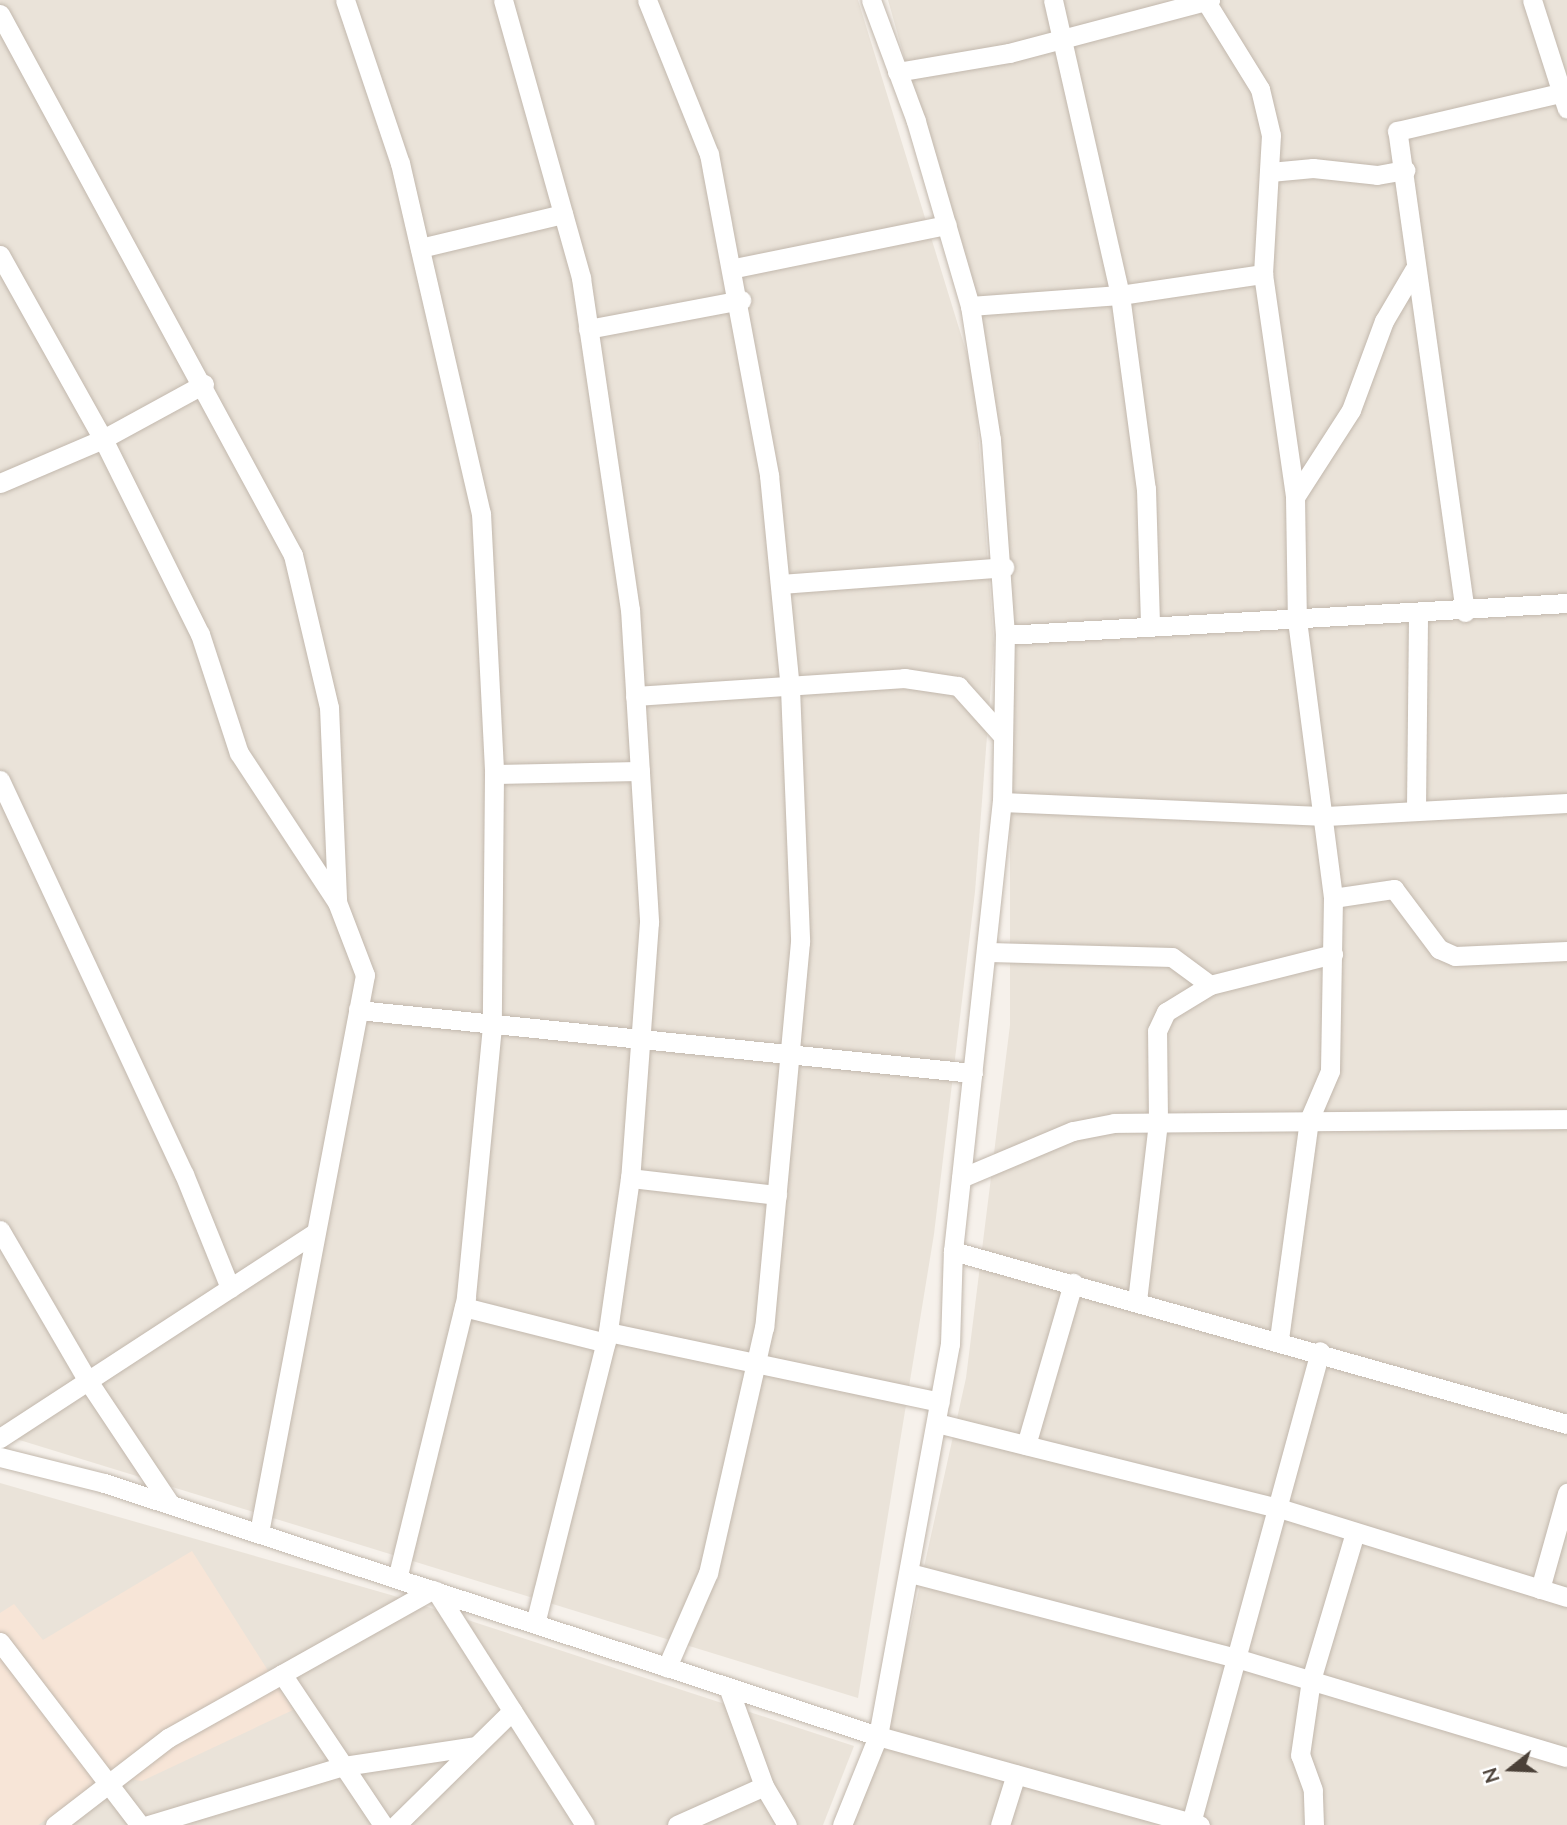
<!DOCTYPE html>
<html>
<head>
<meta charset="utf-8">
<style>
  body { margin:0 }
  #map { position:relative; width:1567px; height:1825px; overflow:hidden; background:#f6f1eb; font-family:Lato,sans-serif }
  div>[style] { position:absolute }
  .residential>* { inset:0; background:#eae3d9 }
  .commercial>* { inset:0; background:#f7e5d7 }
  .roads { filter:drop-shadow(0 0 2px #c2b8ad) drop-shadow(0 0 2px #c2b8ad) }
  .minor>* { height:19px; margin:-9.5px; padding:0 9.5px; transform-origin:9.5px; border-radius:9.5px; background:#fff }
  span { translate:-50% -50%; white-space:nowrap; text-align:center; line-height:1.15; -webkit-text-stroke:5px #fff; paint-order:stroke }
  .north { position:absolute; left:1476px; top:1734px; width:70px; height:70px; -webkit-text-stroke:5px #fff; paint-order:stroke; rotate:252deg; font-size:19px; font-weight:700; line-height:28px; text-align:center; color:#4b4138 }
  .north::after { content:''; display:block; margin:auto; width:24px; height:32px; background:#4b4138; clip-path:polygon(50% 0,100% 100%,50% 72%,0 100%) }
</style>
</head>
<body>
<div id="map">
  <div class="residential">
    <div style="clip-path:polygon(0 0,858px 0,974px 377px,994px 645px,975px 892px,934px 1234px,858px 1698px,0 1434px)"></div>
    <div style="clip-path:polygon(888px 0,1567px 0,1567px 1825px,851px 1825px,910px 1630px,966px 1378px,1010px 1025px,1010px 560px,977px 314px)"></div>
    <div style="clip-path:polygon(0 1483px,391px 1595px,854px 1746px,823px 1825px,0 1825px)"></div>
  </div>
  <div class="commercial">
    <div style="clip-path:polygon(192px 1551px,293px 1710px,142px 1781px,112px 1776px,38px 1825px,0 1825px,0 1613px,14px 1604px,43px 1640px)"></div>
  </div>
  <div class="roads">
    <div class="minor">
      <div style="left:345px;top:0;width:172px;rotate:71.4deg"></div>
      <div style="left:400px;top:163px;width:359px;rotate:77deg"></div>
      <div style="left:481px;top:513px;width:261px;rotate:87.1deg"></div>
      <div style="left:494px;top:774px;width:252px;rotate:90.5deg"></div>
      <div style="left:492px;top:1026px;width:273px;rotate:95.5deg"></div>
      <div style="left:466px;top:1298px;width:288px;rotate:103.8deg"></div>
      <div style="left:503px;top:0;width:289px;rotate:74.3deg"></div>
      <div style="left:581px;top:278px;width:335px;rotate:81.6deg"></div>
      <div style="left:630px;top:609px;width:314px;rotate:86.5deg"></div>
      <div style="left:649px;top:922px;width:257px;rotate:94.2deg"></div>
      <div style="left:630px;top:1178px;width:161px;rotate:98.2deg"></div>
      <div style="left:607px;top:1337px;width:295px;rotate:104.1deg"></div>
      <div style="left:647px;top:0;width:166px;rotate:68.1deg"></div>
      <div style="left:709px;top:154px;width:327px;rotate:79.4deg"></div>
      <div style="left:769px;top:475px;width:214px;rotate:84.4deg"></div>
      <div style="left:790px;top:688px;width:254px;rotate:87.7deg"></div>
      <div style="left:800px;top:942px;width:387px;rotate:95.3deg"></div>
      <div style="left:764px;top:1327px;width:252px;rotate:102.8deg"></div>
      <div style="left:708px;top:1573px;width:103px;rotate:113.6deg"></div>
      <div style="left:1053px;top:0;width:303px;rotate:77.2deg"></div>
      <div style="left:1120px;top:295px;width:196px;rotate:82.4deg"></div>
      <div style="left:1146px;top:489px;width:138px;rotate:88.3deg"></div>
      <div style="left:1205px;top:0;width:105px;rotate:58.3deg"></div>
      <div style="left:1260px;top:89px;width:47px;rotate:76.6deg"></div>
      <div style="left:1271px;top:135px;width:139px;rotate:93.3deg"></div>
      <div style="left:1263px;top:274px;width:225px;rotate:81.8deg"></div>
      <div style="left:1295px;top:497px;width:123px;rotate:89.1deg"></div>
      <div style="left:1297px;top:620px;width:280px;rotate:82.6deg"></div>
      <div style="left:1333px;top:898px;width:173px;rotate:91deg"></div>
      <div style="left:1330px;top:1071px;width:53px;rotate:113.2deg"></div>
      <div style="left:1309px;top:1120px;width:221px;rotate:97.8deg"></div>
      <div style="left:1532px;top:0;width:114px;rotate:72.2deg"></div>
      <div style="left:0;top:14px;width:615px;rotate:61.56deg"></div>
      <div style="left:293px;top:555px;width:156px;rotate:76.7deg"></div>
      <div style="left:329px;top:707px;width:194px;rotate:87.6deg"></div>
      <div style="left:897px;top:72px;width:114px;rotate:-9.6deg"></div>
      <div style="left:1009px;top:53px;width:208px;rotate:-14.8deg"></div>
      <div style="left:1270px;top:172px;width:43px;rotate:-5.3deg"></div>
      <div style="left:1313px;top:168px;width:64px;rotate:6.2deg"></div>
      <div style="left:1377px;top:175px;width:29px;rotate:-10deg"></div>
      <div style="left:420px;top:248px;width:147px;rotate:-13.4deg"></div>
      <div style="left:0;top:255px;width:211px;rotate:60.8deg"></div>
      <div style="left:103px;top:439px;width:218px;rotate:63.6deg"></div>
      <div style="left:200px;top:634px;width:125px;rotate:71.9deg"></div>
      <div style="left:239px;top:753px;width:178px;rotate:56.7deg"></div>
      <div style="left:337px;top:902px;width:78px;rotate:69deg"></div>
      <div style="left:365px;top:975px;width:568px;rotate:100.76deg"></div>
      <div style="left:735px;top:268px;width:216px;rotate:-11.5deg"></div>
      <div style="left:970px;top:306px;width:150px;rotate:-4.2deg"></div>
      <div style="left:1120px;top:295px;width:145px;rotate:-8.4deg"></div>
      <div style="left:588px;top:329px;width:156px;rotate:-10.7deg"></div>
      <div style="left:0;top:483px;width:112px;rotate:-23.1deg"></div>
      <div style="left:103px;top:439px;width:115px;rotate:-28.6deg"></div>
      <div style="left:1295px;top:497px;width:103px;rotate:-57.2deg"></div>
      <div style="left:1351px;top:410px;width:95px;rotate:-69.7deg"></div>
      <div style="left:1384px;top:321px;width:59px;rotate:-59.5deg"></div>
      <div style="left:780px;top:584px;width:225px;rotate:-4.3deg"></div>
      <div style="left:1465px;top:612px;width:486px;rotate:-98deg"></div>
      <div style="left:1397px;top:131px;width:171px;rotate:-13.1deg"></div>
      <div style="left:1005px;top:635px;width:563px;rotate:-3.26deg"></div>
      <div style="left:635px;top:696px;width:270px;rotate:-3.8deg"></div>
      <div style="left:904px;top:678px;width:55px;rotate:8.4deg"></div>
      <div style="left:958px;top:686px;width:64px;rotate:48.1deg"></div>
      <div style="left:494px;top:774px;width:146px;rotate:-1.2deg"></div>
      <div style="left:0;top:780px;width:435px;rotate:65deg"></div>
      <div style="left:184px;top:1174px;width:123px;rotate:68deg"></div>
      <div style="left:1002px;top:802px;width:324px;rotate:2.5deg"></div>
      <div style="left:1326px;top:816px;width:241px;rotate:-3.1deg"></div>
      <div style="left:1416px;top:809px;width:196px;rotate:-89.4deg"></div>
      <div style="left:1333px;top:898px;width:62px;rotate:-8.4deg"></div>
      <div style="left:1394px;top:889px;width:75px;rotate:53.1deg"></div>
      <div style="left:1439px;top:949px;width:17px;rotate:24deg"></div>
      <div style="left:1455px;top:956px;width:112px;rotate:-2.6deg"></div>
      <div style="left:989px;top:952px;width:183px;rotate:1.6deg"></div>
      <div style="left:1172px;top:957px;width:47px;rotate:36.4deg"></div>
      <div style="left:358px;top:1010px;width:618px;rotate:5.85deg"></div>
      <div style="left:630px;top:1178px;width:148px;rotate:6.6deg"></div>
      <div style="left:961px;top:1178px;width:121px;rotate:-22.8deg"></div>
      <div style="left:1073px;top:1131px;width:42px;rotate:-11deg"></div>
      <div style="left:1114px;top:1123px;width:453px;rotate:-0.5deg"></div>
      <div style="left:0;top:1230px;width:175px;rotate:59.8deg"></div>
      <div style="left:88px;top:1381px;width:148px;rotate:56.3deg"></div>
      <div style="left:953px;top:1251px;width:638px;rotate:15.74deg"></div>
      <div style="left:1137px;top:1301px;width:181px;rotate:-83.3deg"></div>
      <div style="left:1158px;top:1121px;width:90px;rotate:-90.6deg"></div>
      <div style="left:1157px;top:1031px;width:21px;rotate:-65deg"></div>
      <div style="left:1166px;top:1012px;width:52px;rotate:-31.5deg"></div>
      <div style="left:1210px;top:985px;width:127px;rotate:-14.1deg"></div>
      <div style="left:464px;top:1307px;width:146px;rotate:14.2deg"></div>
      <div style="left:608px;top:1332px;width:339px;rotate:11.9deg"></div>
      <div style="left:937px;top:1423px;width:352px;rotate:14deg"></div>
      <div style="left:1279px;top:1508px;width:301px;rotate:17.2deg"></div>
      <div style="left:0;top:1438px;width:376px;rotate:-33.1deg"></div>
      <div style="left:1026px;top:1445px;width:169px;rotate:-73.8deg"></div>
      <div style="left:0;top:1457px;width:107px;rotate:14deg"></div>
      <div style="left:104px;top:1483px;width:814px;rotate:18.1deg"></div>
      <div style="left:878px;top:1736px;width:334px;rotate:15.5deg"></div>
      <div style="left:910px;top:1573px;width:337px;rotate:14.6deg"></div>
      <div style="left:1236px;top:1658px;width:345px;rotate:16.7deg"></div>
      <div style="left:1540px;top:1589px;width:100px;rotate:-74.3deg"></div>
      <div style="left:436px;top:1591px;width:277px;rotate:57.5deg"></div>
      <div style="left:0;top:1642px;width:230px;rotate:52.6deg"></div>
      <div style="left:282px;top:1674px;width:182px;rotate:56.2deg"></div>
      <div style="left:728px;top:1687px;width:105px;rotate:70deg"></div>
      <div style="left:764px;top:1786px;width:45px;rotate:59.5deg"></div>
      <div style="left:1191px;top:1823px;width:489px;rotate:-74.7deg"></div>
      <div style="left:55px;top:1825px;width:143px;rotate:-37.6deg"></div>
      <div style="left:168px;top:1738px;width:303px;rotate:-29.3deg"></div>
      <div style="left:148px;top:1825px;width:205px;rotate:-16.8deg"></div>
      <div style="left:344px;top:1766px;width:134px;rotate:-8.6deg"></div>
      <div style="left:396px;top:1825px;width:163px;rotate:-44.5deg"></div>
      <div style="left:677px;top:1825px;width:95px;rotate:-24.1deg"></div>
      <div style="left:842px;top:1825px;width:96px;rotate:-68deg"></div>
      <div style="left:878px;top:1736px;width:399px;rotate:-79.6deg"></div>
      <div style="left:950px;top:1344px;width:93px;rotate:-88.2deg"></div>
      <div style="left:953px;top:1251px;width:452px;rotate:-83.8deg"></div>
      <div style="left:1002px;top:802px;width:167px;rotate:-89deg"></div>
      <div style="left:1005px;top:635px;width:196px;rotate:-94.1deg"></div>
      <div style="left:991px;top:440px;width:136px;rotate:-98.9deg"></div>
      <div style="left:970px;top:306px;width:193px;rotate:-106.3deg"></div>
      <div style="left:916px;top:121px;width:129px;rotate:-110.4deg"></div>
      <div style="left:1000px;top:1825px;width:53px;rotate:-72.6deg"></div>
      <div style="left:1314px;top:1825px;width:35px;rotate:-92deg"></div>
      <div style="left:1313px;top:1790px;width:37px;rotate:-110deg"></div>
      <div style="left:1300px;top:1755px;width:76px;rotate:-81.7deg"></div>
      <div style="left:1311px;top:1680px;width:154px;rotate:-73.4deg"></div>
    </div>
  </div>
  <div class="north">N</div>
</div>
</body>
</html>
